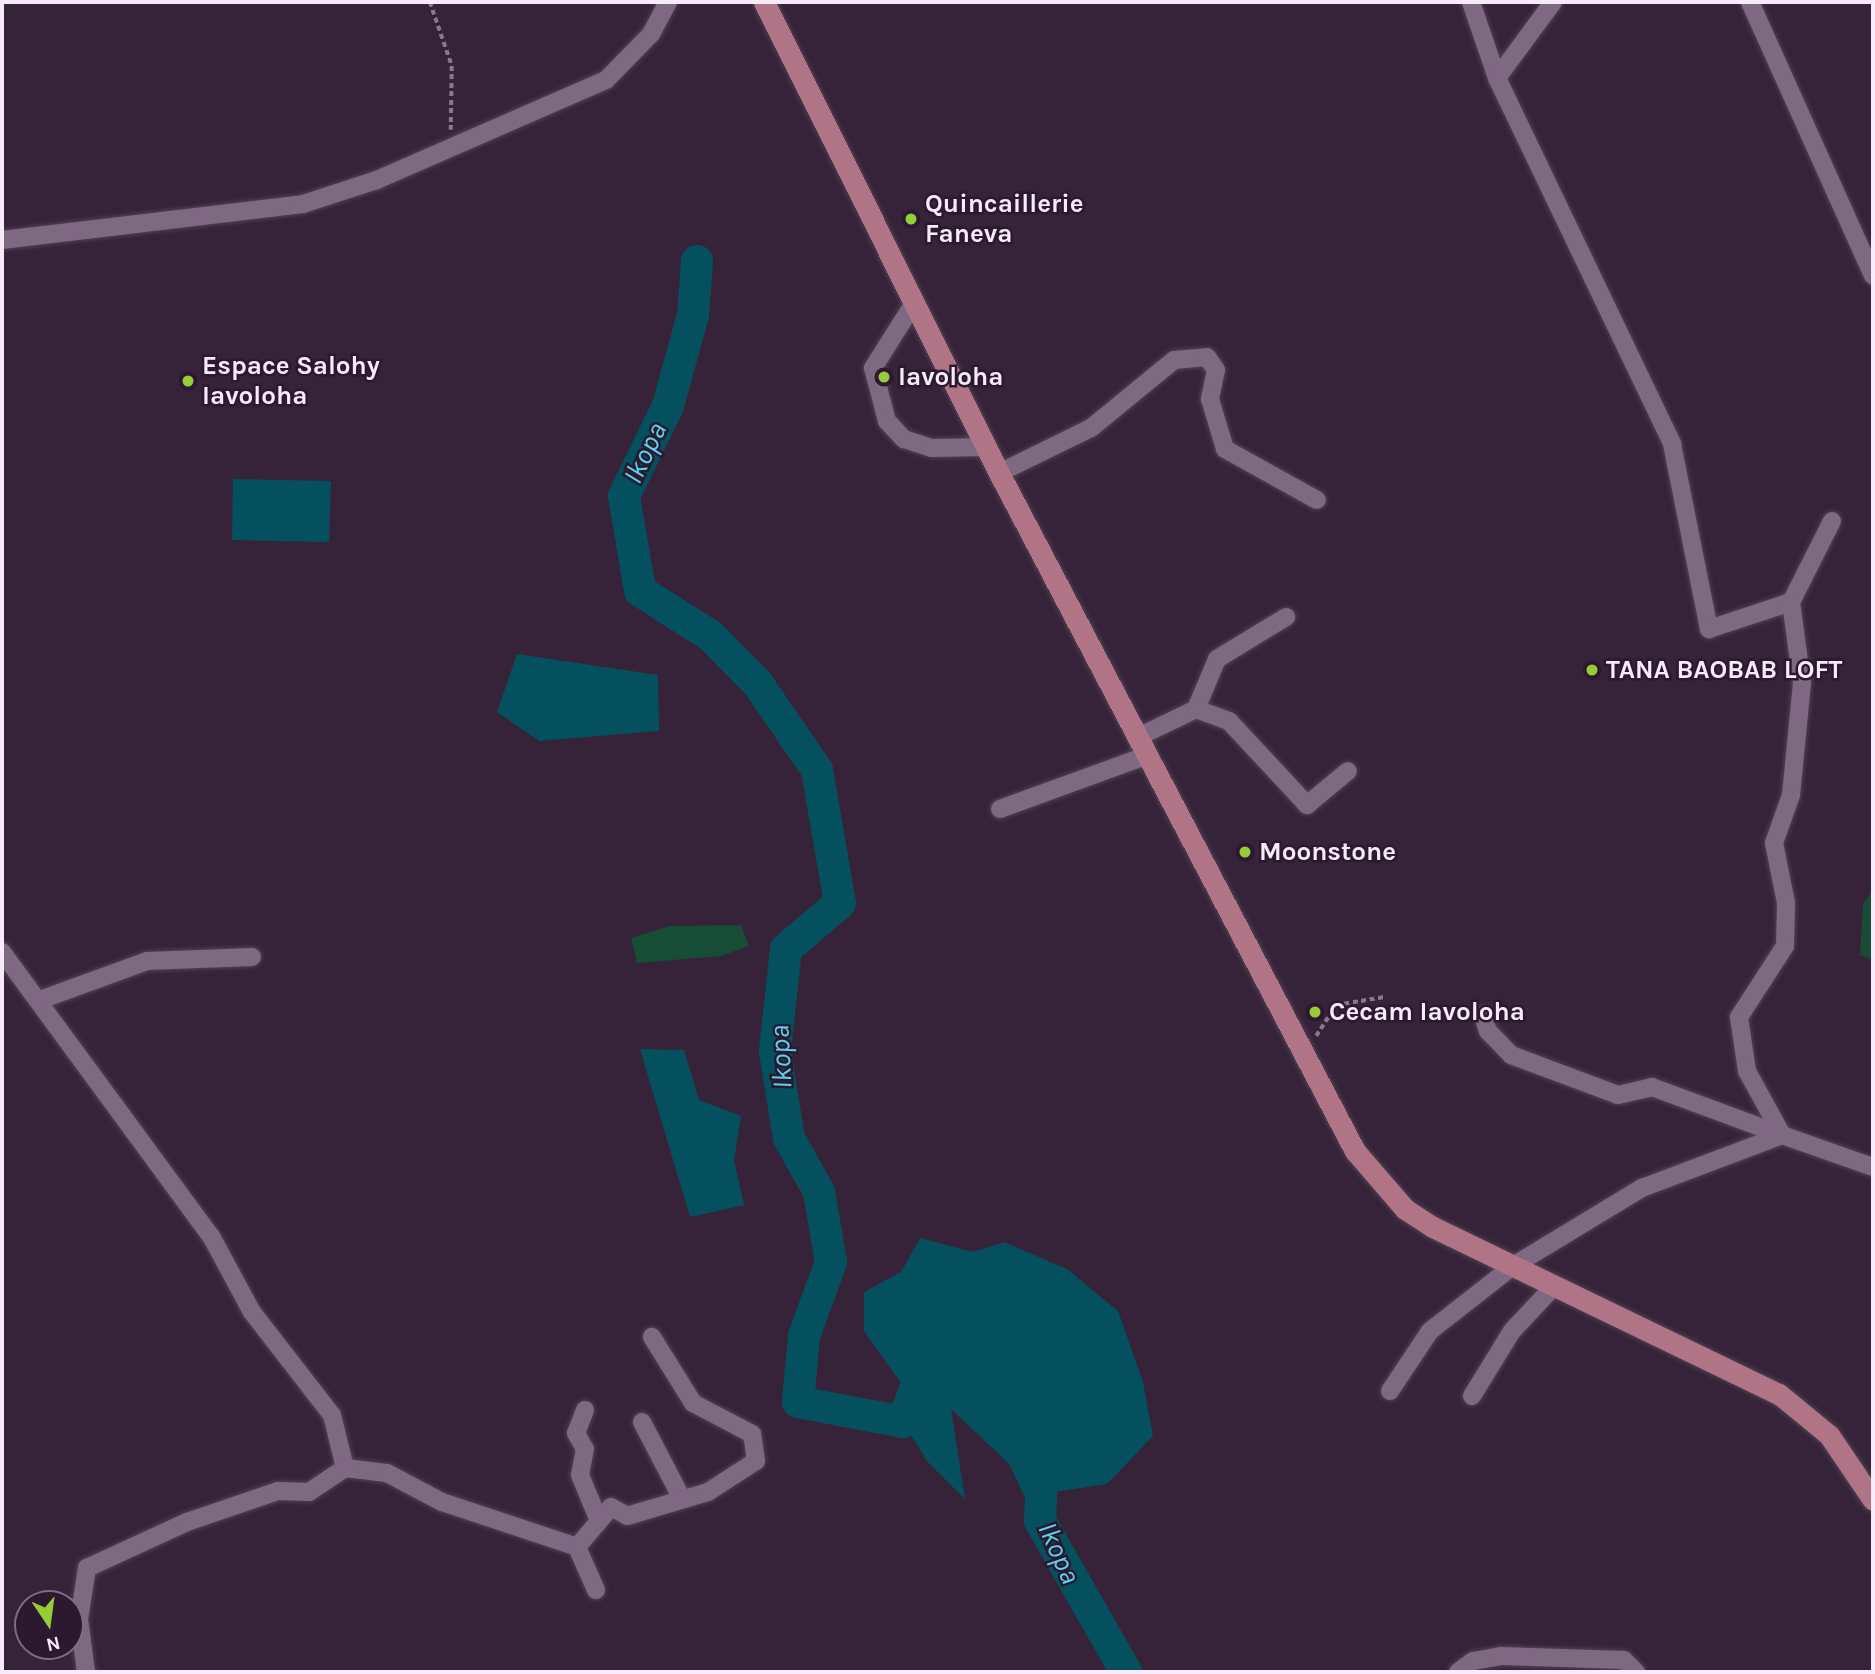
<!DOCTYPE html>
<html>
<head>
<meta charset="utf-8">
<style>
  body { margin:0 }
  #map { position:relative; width:1875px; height:1674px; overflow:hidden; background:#362339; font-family:Karla,sans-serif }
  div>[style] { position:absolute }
  .green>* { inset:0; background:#174c37 }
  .water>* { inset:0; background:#05505e }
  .river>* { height:32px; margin:-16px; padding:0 16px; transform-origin:16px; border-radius:16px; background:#05505e }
  .path>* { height:3.5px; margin-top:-1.75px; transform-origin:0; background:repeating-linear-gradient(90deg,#88788b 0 5px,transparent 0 8.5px) }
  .roads { filter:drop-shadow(0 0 2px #514154) drop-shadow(0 0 2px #514154) }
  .minor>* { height:18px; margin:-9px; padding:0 9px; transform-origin:9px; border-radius:9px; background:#7f6882 }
  .major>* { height:21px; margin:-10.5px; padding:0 10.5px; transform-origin:10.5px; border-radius:10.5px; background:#b07486 }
  .dots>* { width:19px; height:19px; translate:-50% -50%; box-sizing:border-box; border:4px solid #2c192f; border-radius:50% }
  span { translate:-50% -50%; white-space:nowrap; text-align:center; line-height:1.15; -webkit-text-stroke:5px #2c192f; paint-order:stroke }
  .poi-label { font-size:26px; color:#f7eaf9; font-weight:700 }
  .left { translate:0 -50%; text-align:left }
  .water-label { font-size:28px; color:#58d4f0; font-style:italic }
  .frame { position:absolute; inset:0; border:4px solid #f7eaf9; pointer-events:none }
  .north { position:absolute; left:14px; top:1590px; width:70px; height:70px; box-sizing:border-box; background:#2c192f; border:2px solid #7d6d80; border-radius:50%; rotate:167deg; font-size:19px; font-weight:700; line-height:28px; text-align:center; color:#f7eaf9 }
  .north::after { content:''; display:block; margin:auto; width:24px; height:32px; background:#97cc39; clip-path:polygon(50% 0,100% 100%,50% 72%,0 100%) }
</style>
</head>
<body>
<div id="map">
  <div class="green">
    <div style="clip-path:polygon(1873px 889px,1873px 960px,1860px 955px,1863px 904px)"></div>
    <div style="clip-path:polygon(741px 925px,749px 946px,721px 956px,637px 963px,631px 938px,670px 926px)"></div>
  </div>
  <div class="water">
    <div style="clip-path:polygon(233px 479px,331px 481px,329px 542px,232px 540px)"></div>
    <div style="clip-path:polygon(517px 654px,658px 675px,659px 731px,539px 741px,497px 712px)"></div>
    <div style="clip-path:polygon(640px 1049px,684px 1050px,699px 1100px,741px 1116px,734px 1160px,744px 1205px,690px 1217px)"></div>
    <div style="clip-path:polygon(920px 1238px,973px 1252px,1004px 1242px,1067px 1269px,1118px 1311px,1143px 1382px,1153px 1436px,1107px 1484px,1041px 1494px,951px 1409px,965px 1499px,927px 1461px,903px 1422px,903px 1386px,864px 1331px,864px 1292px,901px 1272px)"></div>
  </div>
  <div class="river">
    <div style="left:697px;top:261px;width:54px;rotate:94.2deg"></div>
    <div style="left:693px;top:315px;width:94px;rotate:105.4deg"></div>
    <div style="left:668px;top:406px;width:100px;rotate:116.1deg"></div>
    <div style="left:624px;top:496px;width:96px;rotate:80.4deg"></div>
    <div style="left:640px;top:591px;width:84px;rotate:32.4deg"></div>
    <div style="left:711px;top:636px;width:67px;rotate:45.6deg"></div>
    <div style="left:758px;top:684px;width:104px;rotate:55.5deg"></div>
    <div style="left:817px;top:770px;width:135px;rotate:80.2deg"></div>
    <div style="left:840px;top:903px;width:71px;rotate:139.6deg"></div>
    <div style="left:786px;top:949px;width:103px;rotate:96.2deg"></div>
    <div style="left:775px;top:1051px;width:88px;rotate:80.9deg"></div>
    <div style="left:789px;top:1138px;width:62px;rotate:60.9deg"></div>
    <div style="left:819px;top:1192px;width:71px;rotate:80.3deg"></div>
    <div style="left:831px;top:1262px;width:79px;rotate:110deg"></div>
    <div style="left:804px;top:1336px;width:66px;rotate:95.2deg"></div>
    <div style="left:798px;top:1402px;width:107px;rotate:10.8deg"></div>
    <div style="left:903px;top:1422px;width:40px;rotate:-69.8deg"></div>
    <div style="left:1023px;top:1456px;width:42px;rotate:64.7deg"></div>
    <div style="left:1041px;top:1494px;width:27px;rotate:92deg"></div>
    <div style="left:1040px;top:1521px;width:174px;rotate:60.3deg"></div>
  </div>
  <div class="path">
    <div style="left:430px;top:2px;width:68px;rotate:71deg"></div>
    <div style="left:452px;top:66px;width:64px;rotate:90.9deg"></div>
    <div style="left:1316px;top:1036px;width:37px;rotate:-57deg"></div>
    <div style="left:1336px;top:1005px;width:49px;rotate:-9.5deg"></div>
  </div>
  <div class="roads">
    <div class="minor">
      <div style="left:1471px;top:2px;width:80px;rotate:71.1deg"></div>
      <div style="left:1497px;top:78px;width:406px;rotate:64.4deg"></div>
      <div style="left:1672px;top:444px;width:189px;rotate:78.7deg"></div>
      <div style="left:1709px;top:629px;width:86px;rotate:-18.2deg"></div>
      <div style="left:1750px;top:2px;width:300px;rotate:65.8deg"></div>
      <div style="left:1497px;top:78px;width:94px;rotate:-53.6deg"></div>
      <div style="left:2px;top:240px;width:303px;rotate:-6.8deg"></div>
      <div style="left:303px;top:204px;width:78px;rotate:-18deg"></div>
      <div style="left:377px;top:180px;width:250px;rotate:-23.6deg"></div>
      <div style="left:606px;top:80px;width:64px;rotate:-45.6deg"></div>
      <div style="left:651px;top:34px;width:36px;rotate:-62deg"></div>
      <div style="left:914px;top:303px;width:77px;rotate:122.2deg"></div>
      <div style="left:873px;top:368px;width:55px;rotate:75.2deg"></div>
      <div style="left:887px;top:421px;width:25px;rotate:47deg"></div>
      <div style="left:904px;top:439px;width:29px;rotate:18deg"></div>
      <div style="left:932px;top:448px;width:54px;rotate:-1.1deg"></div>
      <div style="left:999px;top:473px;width:102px;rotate:-26.1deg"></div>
      <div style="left:1091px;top:428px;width:107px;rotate:-39.3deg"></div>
      <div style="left:1174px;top:360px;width:33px;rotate:-5deg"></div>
      <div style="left:1207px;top:357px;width:16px;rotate:55deg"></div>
      <div style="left:1216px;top:370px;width:30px;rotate:102deg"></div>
      <div style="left:1210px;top:399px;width:52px;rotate:73.3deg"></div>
      <div style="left:1225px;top:449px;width:105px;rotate:29deg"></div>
      <div style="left:1832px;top:521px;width:91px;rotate:116.8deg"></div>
      <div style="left:1791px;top:602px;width:82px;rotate:82.3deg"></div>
      <div style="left:1802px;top:683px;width:113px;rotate:95.6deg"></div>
      <div style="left:1791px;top:795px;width:51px;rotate:109.5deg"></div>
      <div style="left:1774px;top:843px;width:61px;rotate:78.7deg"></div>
      <div style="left:1786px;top:903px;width:43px;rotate:91.3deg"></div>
      <div style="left:1785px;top:946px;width:85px;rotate:122.9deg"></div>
      <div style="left:1739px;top:1017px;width:55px;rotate:81.6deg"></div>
      <div style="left:1747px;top:1071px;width:73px;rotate:61.3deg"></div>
      <div style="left:1782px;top:1135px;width:96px;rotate:19.4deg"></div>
      <div style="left:1196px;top:709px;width:54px;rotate:-67.2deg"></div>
      <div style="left:1217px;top:659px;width:81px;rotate:-31.3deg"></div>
      <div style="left:1140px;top:736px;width:62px;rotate:-25.7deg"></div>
      <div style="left:1196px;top:709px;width:35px;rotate:20deg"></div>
      <div style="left:1229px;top:721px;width:115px;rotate:47.1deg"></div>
      <div style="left:1307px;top:805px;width:53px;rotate:-39.7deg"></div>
      <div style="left:1000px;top:809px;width:158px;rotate:-20deg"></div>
      <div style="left:2px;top:952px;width:353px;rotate:53.7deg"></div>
      <div style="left:211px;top:1236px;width:86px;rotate:61.7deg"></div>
      <div style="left:252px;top:1312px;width:130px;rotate:52.2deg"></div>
      <div style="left:332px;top:1415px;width:55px;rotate:76.2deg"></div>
      <div style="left:345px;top:1468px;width:42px;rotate:6.8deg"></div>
      <div style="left:387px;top:1473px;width:62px;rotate:27.8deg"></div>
      <div style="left:442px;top:1502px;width:142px;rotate:18.4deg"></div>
      <div style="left:577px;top:1547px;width:47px;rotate:66.2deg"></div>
      <div style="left:40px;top:1000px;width:114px;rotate:-20deg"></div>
      <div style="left:147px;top:961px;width:105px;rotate:-2.2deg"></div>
      <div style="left:1483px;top:1015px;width:17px;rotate:73deg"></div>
      <div style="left:1488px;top:1031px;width:33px;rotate:46deg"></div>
      <div style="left:1511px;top:1055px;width:114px;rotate:20.5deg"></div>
      <div style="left:1618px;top:1095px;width:35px;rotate:-13deg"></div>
      <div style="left:1652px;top:1087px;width:139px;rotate:20.3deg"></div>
      <div style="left:1390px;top:1391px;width:72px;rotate:-56.3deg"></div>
      <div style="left:1430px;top:1331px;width:105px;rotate:-38.1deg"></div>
      <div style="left:1513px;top:1266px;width:151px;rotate:-31.2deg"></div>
      <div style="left:1642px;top:1188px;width:150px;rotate:-20.7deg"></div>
      <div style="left:1472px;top:1396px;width:76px;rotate:-58.4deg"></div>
      <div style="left:1512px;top:1331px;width:63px;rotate:-46.9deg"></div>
      <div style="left:585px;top:1410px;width:25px;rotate:111deg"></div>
      <div style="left:576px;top:1433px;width:18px;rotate:61deg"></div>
      <div style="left:585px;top:1449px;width:26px;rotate:101deg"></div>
      <div style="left:580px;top:1475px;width:44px;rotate:67.5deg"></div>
      <div style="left:642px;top:1422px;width:82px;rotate:62.5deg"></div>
      <div style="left:577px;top:1547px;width:52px;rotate:-49.6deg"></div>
      <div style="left:611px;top:1507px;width:18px;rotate:29deg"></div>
      <div style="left:627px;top:1516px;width:84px;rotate:-16.5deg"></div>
      <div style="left:708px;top:1492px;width:57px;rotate:-32.9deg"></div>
      <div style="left:756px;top:1461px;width:27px;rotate:-98deg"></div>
      <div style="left:752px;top:1434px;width:67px;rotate:-152.3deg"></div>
      <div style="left:693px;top:1403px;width:78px;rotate:-121.8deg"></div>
      <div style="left:86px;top:1672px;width:53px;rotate:-97.5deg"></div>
      <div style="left:79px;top:1619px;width:52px;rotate:-81.1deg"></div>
      <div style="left:87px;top:1568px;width:110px;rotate:-24.7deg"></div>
      <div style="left:187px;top:1522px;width:96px;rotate:-18.8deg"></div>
      <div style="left:278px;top:1491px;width:31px;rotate:2deg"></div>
      <div style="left:309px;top:1492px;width:43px;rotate:-33.7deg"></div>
      <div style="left:1458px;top:1672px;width:19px;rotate:-36deg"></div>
      <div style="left:1473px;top:1661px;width:28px;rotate:-10deg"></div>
      <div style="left:1501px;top:1656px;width:123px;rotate:1.9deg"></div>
      <div style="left:1624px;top:1660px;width:17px;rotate:45deg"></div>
    </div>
    <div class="major">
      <div style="left:764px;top:2px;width:526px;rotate:63.48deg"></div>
      <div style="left:999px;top:473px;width:766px;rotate:62.3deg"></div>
      <div style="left:1355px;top:1151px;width:77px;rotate:49.2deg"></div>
      <div style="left:1405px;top:1209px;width:33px;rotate:33deg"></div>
      <div style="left:1433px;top:1227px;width:384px;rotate:25.8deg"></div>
      <div style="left:1779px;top:1394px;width:65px;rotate:39.4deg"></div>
      <div style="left:1829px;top:1435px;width:78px;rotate:55.9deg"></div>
    </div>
  </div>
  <div class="dots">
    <div style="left:911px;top:219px;background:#97cc39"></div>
    <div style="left:884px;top:377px;background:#97cc39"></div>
    <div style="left:188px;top:381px;background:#97cc39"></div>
    <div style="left:1592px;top:670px;background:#97cc39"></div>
    <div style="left:1245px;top:852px;background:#97cc39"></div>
    <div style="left:1315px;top:1012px;background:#97cc39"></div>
  </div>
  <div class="poi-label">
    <span class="left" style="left:925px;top:219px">Quincaillerie<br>Faneva</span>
    <span class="left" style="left:202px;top:381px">Espace Salohy<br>Iavoloha</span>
    <span class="left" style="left:898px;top:377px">Iavoloha</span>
    <span class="left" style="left:1606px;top:670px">TANA BAOBAB LOFT</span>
    <span class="left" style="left:1259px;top:852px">Moonstone</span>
    <span class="left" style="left:1329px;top:1012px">Cecam Iavoloha</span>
  </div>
  <div class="water-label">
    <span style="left:645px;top:453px;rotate:-64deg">Ikopa</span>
    <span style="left:781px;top:1057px;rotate:-93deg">Ikopa</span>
    <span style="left:1059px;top:1553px;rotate:66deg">Ikopa</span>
  </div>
  <div class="frame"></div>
  <div class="north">N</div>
</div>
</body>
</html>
